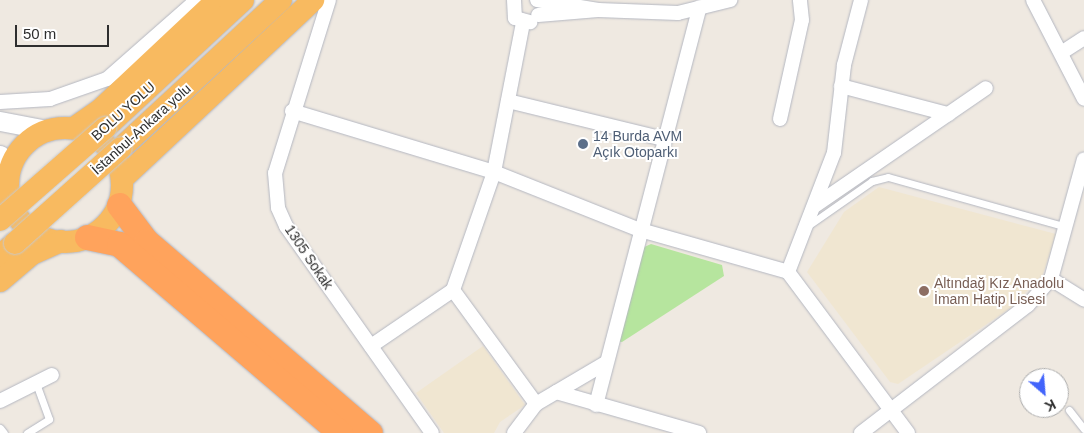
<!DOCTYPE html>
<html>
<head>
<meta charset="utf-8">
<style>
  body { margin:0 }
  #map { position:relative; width:1084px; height:433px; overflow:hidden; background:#efe9e1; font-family:Arial,sans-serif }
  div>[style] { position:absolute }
  .education>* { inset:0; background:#f0e6d1 }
  .green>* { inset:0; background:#b6e59e }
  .roads { filter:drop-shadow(0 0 1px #b4b7c1) drop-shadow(0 0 1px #b4b7c1) }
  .service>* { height:7px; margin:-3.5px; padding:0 3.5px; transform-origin:3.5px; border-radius:3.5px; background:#fff }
  .minor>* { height:14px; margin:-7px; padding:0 7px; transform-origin:7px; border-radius:7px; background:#fff }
  .secondary>* { height:19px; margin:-9.5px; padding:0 9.5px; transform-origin:9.5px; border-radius:9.5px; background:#fff }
  .trunk>* { height:22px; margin:-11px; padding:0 11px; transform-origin:11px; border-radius:11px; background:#f8ba60 }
  .trunk>.ring { margin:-11px; padding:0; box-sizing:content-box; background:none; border:22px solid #f8ba60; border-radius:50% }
  .motorway>* { height:25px; margin:-12.5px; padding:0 12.5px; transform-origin:12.5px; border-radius:12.5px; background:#ffa35c }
  .bridges { filter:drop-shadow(0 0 1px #c9c9c9) drop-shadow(0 0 1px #c9c9c9) }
  .trunk-bridge>* { height:22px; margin:-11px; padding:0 11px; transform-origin:11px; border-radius:11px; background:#f8ba60 }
  .dots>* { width:14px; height:14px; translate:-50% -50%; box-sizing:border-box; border:2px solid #fff; border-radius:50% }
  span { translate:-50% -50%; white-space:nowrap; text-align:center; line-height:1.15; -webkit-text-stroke:4px #fff; paint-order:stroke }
  .street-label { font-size:14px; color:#2e2e2e }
  .service-label { font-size:14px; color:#4e5e75 }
  .left { translate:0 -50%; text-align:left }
  .education-label { font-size:14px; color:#785e54 }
  .north { position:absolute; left:1019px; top:368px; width:50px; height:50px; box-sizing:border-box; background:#fff; border:1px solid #ababab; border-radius:50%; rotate:153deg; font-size:14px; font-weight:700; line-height:20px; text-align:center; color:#2e2e2e }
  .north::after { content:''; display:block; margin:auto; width:18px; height:22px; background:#4264fb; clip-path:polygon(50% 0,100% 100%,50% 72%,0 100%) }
  .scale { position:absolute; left:15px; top:25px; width:94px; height:22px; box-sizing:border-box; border:2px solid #2e2e2e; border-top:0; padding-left:6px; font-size:15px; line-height:18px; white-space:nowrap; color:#2e2e2e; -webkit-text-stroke:4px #fff; paint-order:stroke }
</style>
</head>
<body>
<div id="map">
  <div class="education">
    <div style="clip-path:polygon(879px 187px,1056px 234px,1043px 274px,1012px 307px,898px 384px,890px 382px,807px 272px,844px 212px)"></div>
    <div style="clip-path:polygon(483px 346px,525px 405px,500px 422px,494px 433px,444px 433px,416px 393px)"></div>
  </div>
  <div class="green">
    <div style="clip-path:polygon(651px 244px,722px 265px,724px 276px,622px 342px,615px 341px,642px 248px)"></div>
  </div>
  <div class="roads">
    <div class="service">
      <div style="left:809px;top:225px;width:77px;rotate:-34.9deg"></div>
      <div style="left:872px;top:181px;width:16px;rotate:-14deg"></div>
      <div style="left:888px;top:177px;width:186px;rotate:15.6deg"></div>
      <div style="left:1069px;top:410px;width:24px;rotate:52deg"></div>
      <div style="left:0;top:428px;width:6px;rotate:51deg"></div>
      <div style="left:27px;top:433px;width:26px;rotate:-32deg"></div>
      <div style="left:49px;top:419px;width:38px;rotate:-110deg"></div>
    </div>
    <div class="minor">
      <div style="left:329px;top:0;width:181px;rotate:107.3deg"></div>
      <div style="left:275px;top:173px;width:35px;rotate:85deg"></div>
      <div style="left:278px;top:208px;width:20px;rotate:66deg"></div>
      <div style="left:286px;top:226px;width:253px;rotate:54.8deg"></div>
      <div style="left:514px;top:0;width:18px;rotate:87deg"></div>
      <div style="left:515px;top:18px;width:16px;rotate:15deg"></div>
      <div style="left:537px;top:0;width:62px;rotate:9.3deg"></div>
      <div style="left:598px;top:10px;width:60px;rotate:175.2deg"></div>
      <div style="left:1033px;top:0;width:111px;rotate:62.7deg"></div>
      <div style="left:598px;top:10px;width:80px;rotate:2.1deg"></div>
      <div style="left:678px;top:13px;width:54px;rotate:-14deg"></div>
      <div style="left:1061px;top:53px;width:27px;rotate:-33deg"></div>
      <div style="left:841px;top:86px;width:111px;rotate:14.7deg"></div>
      <div style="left:508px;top:101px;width:161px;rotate:13.7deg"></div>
      <div style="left:0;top:102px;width:50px;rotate:-3.4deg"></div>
      <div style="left:50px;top:99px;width:60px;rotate:-19.3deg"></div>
      <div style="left:107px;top:79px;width:120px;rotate:-41.3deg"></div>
      <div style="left:292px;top:111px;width:211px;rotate:16.8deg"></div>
      <div style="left:494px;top:172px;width:157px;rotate:21.7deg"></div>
      <div style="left:640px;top:230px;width:154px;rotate:15.8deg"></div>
      <div style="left:788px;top:272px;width:201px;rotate:53.3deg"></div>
      <div style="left:780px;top:119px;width:101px;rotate:-77.5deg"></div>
      <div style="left:802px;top:20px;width:20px;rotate:-96deg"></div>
      <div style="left:816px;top:205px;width:206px;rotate:-34.5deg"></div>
      <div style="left:788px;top:272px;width:128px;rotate:-68.9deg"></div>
      <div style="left:834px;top:153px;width:89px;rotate:-83.5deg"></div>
      <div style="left:844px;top:65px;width:67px;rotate:-75.3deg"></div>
      <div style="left:1051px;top:279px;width:39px;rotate:32deg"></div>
      <div style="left:453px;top:290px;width:141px;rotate:53.9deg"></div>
      <div style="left:371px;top:346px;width:99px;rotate:-34.3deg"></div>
      <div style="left:453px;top:290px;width:125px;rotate:-70.8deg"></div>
      <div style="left:494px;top:172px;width:152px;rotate:-79deg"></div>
      <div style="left:556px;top:392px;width:149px;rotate:16deg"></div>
      <div style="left:0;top:401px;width:58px;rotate:-26.6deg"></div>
      <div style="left:596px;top:405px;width:411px;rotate:-75.4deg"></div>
      <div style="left:514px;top:433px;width:36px;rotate:-53deg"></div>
      <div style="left:536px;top:404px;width:79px;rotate:-30.5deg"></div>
      <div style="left:861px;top:433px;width:210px;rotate:-37.5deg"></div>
      <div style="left:1028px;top:305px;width:35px;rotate:-49deg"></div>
      <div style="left:1051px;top:279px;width:124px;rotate:-74.6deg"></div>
    </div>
    <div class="secondary">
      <div style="left:0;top:121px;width:48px;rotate:10.8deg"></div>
      <div style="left:0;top:155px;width:19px;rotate:58deg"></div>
    </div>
    <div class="trunk">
      <div style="left:74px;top:128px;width:32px;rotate:-35deg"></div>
      <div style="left:100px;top:110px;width:161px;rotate:-43.2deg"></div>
      <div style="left:105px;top:128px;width:188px;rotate:-42.8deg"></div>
      <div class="ring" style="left:8px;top:128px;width:92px;height:92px"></div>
      <div style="left:121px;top:148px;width:218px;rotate:-42.8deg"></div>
      <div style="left:122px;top:179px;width:262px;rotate:-43.1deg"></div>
      <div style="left:0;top:256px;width:20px;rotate:-41deg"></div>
      <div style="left:0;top:281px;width:42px;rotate:-40.2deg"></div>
      <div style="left:32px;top:254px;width:32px;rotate:-24deg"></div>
    </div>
    <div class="motorway">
      <div style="left:119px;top:205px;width:45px;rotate:53.1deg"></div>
      <div style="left:146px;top:241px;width:295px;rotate:40.6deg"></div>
      <div style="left:87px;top:237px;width:33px;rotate:12deg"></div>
      <div style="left:119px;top:244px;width:291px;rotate:40.5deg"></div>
    </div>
  </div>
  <div class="bridges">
    <div class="trunk-bridge">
      <div style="left:0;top:220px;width:140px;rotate:-41.2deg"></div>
      <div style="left:15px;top:243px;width:142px;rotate:-41.9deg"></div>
    </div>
  </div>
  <div class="dots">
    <div style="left:583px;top:144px;background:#5c6f8a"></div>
    <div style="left:924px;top:291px;background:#8d6e63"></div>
  </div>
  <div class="street-label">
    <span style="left:123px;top:111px;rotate:-42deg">BOLU YOLU</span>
    <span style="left:141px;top:129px;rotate:-42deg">İstanbul-Ankara yolu</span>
    <span style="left:309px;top:257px;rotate:56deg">1305 Sokak</span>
  </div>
  <div class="service-label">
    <span class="left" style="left:593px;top:144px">14 Burda AVM<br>Açık Otoparkı</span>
  </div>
  <div class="education-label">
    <span class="left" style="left:934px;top:291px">Altındağ Kız Anadolu<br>İmam Hatip Lisesi</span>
  </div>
  <div class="north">K</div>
  <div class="scale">50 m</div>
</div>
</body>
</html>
